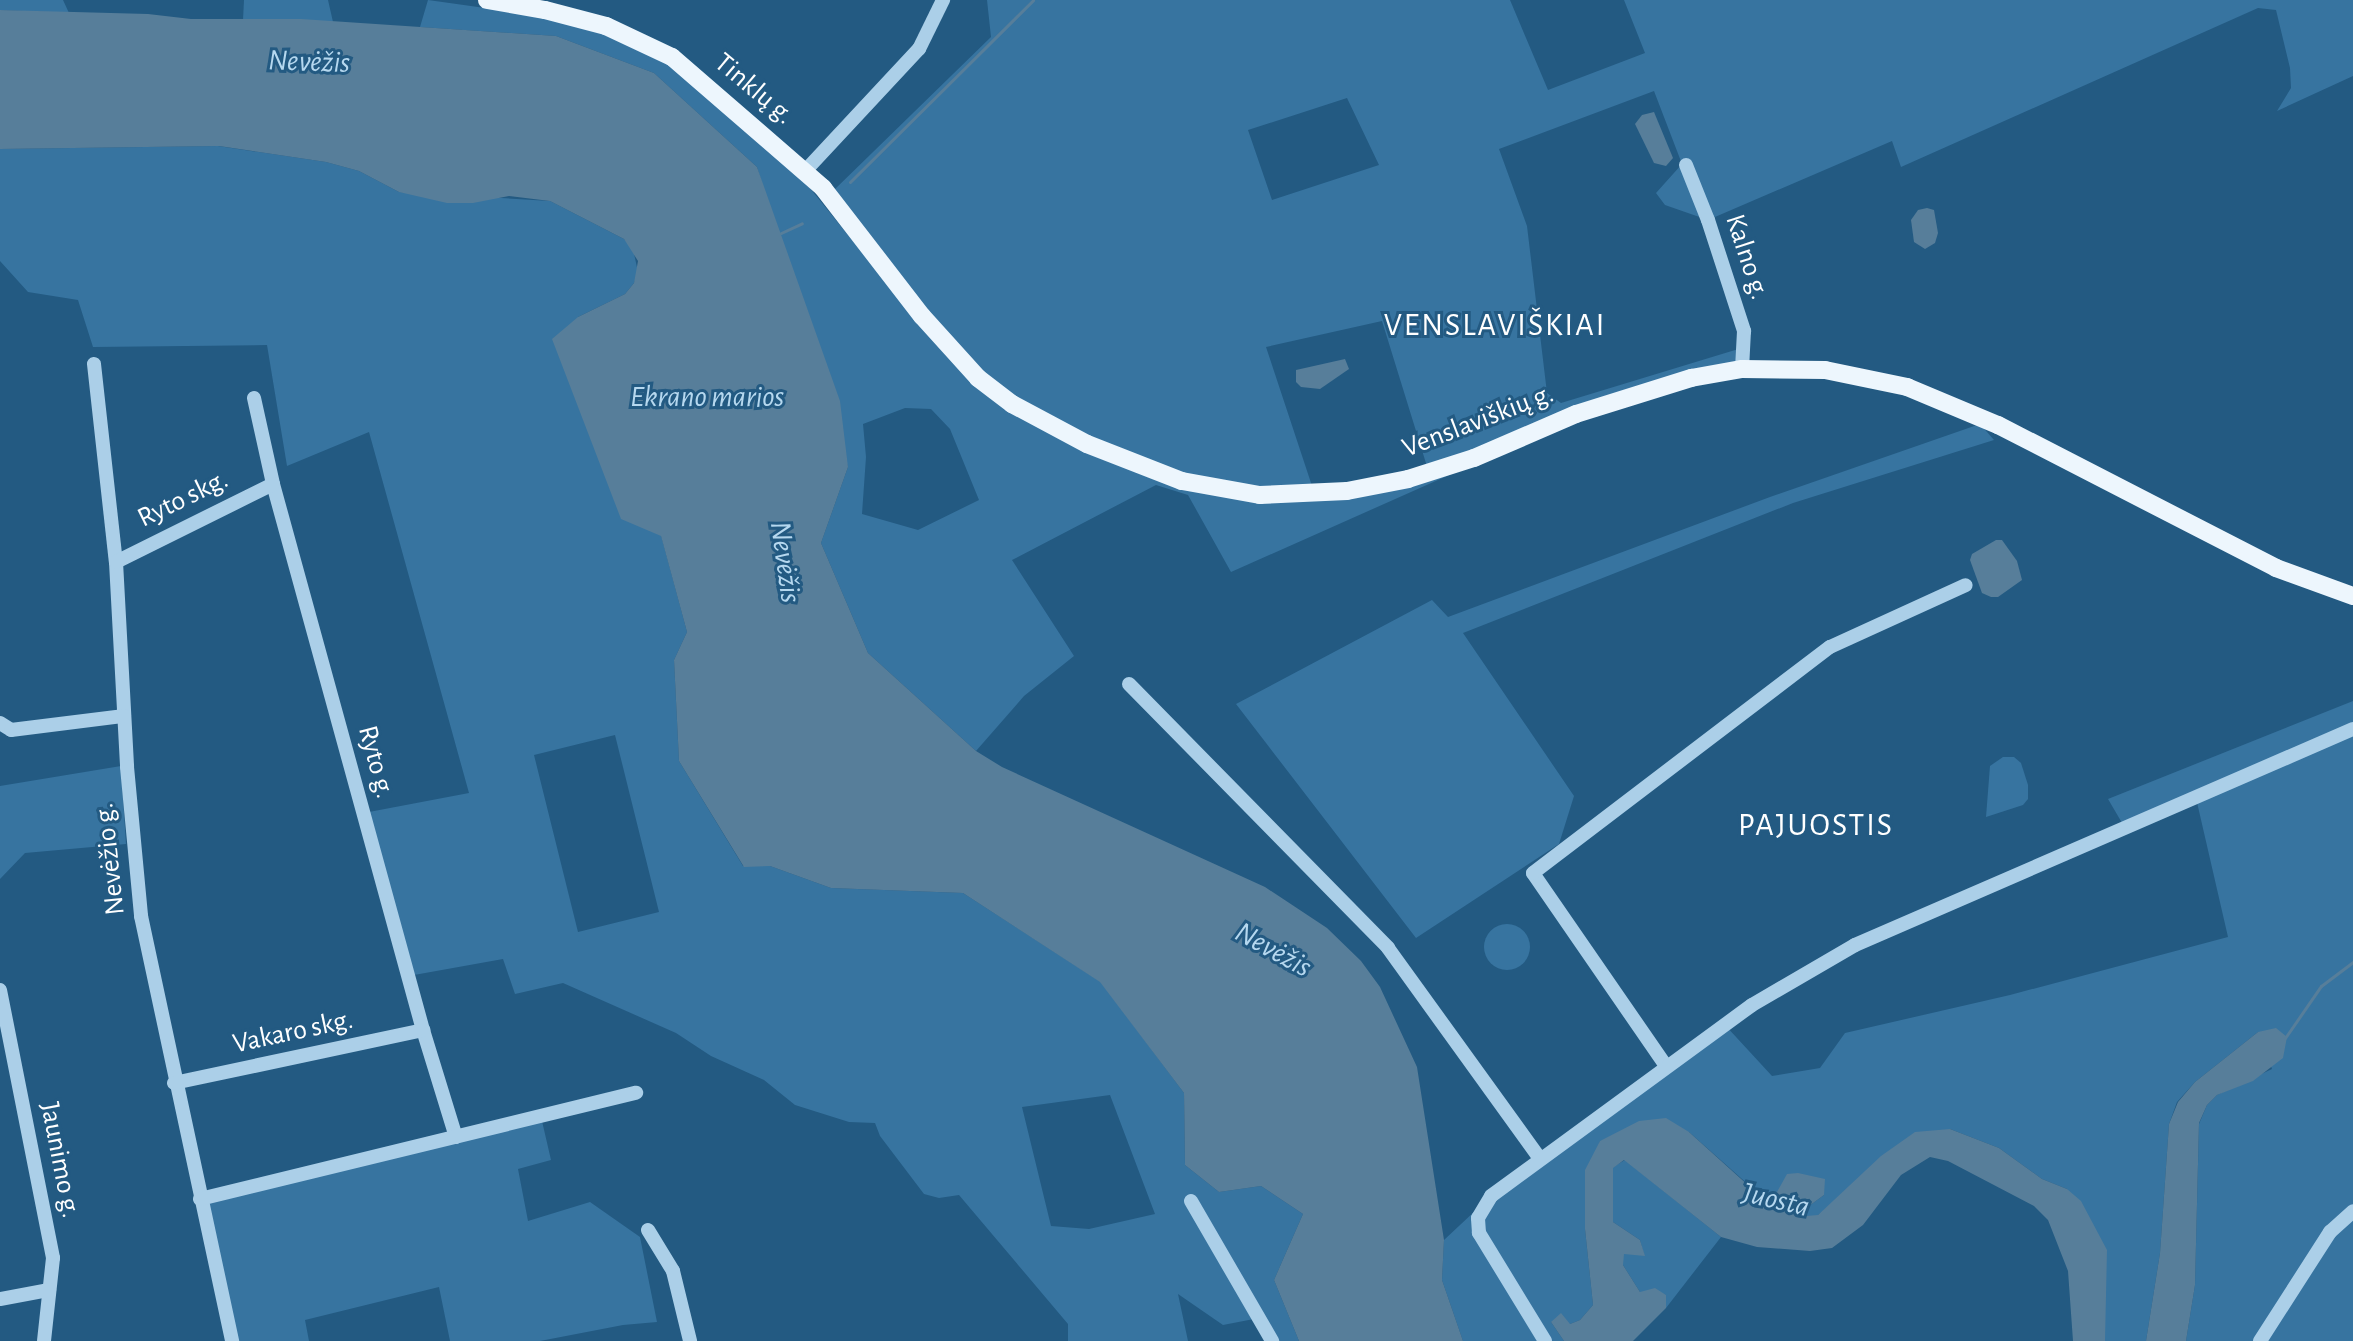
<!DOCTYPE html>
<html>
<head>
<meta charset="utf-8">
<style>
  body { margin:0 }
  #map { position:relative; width:2353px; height:1341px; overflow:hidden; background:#235a82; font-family:"Alegreya Sans",sans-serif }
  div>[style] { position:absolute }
  .green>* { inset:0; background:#3774a0 }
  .round { border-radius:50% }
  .water>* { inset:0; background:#577e9a }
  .stream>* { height:3px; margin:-1.5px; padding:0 1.5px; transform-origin:1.5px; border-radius:1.5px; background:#577e9a }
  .minor>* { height:14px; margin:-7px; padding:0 7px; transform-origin:7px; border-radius:7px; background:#abcfe8 }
  .major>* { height:18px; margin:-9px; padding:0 9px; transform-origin:9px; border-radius:9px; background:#edf6fd }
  span { translate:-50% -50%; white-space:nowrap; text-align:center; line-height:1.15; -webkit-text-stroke:6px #235a82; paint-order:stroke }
  .street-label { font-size:28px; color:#fff }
  .water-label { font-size:30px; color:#b6d8ef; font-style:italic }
  .quarter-label { font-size:32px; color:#fff; letter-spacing:2px }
</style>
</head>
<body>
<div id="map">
  <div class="green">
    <div style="clip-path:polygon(0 0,63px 0,69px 13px,0 10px)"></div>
    <div style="clip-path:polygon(244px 0,328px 0,333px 22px,243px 20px)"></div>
    <div style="clip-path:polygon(evenodd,428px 0,541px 16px,601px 32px,668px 64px,805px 182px,947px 357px,1016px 414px,1249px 500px,1456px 472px,1231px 572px,1188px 495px,1156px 485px,1012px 560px,1074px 656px,1024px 696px,976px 751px,868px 653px,821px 543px,848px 467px,757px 167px,654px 73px,556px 36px,420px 27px,428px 0,905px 408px,931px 409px,950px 429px,979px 500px,918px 530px,862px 514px,866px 457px,863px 424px,905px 408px)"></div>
    <div style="clip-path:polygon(evenodd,987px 0,1510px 0,1548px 90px,1645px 53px,1624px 0,2353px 0,2353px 76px,2277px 111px,2291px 88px,2290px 68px,2276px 10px,2258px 8px,1901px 167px,1892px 141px,1708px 220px,1665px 205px,1656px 193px,1682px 164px,1654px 91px,1499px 149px,1527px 226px,1547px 393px,1561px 403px,1745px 347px,1742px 369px,1691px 378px,1429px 473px,1382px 321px,1266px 347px,1315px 495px,1288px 496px,1128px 462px,978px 378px,833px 191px,991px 37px,987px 0,1347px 98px,1379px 165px,1272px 200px,1248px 130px,1347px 98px)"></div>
    <div style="clip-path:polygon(evenodd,218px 146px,326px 162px,359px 171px,399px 192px,550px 201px,624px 239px,633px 249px,638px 272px,634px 283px,625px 294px,578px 317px,661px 535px,687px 632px,674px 660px,679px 761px,743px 866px,770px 866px,831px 888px,963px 893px,1101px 982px,1184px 1093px,1185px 1165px,1219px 1192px,1261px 1186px,1303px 1214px,1274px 1280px,1299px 1341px,1272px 1341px,1259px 1318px,1223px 1325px,1178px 1294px,1188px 1341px,1068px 1341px,1068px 1324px,959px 1195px,939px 1198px,924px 1194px,880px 1136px,875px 1123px,849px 1122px,795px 1105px,764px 1080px,711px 1056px,676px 1033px,563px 983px,515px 994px,503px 959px,414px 975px,369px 812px,469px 793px,369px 432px,287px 466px,267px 345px,93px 347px,78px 300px,28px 292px,0 261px,0 149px,218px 146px,615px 735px,659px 912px,578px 932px,534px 755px,615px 735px,218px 146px,1110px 1095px,1155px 1214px,1089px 1229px,1051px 1226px,1022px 1107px,1110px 1095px)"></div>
    <div style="clip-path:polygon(1980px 424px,1994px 440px,1793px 503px,1463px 633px,1574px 796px,1559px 844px,1416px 938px,1236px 704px,1432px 600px,1448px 617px,1770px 497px)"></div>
    <div style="clip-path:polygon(2353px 701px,2353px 1341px,2186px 1341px,2195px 1285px,2199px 1124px,2207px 1105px,2217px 1095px,2272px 1069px,2258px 1032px,2195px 1082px,2177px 1102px,2169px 1124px,2160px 1253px,2146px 1341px,2105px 1341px,2067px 1189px,2042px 1179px,1999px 1148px,1950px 1129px,1845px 1193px,1817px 1216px,1806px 1216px,1805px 1209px,1824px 1195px,1778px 1192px,1769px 1196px,1751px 1187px,1689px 1132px,1600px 1141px,1585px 1229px,1593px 1305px,1580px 1320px,1570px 1324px,1551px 1322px,1564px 1341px,1463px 1341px,1442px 1280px,1444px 1240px,1491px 1196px,1725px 1025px,1772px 1076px,1820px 1068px,1845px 1033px,2010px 995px,2228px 937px,2196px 798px,2125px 828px,2108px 799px)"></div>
    <div style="clip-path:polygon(2003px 757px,2014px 757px,2021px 763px,2028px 785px,2028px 799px,2023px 805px,1986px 817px,1990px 766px)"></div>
    <div style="clip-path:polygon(121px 766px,126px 844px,25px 853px,0 879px,0 786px)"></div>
    <div class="round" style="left:1484px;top:924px;width:46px;height:46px"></div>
    <div style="clip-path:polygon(542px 1121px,551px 1160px,518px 1169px,528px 1221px,590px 1202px,640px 1237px,657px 1322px,623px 1325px,540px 1341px,450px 1341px,439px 1287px,305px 1320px,309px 1341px,232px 1341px,208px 1201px)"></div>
    <div style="clip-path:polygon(1625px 1160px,1721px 1237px,1666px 1308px,1666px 1295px,1640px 1292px,1623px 1265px,1623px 1253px,1644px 1255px,1640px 1240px,1613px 1222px,1613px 1167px)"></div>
  </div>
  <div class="water">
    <div style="clip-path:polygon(0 10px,148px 14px,191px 19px,301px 19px,556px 36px,654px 73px,757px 167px,840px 401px,848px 467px,821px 543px,868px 653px,976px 751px,1002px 767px,1265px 887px,1327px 928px,1361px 961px,1380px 987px,1417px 1067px,1444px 1240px,1442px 1280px,1463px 1341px,1299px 1341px,1274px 1280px,1303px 1214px,1261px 1186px,1219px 1192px,1185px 1165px,1184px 1093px,1100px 982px,963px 893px,831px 888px,770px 866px,744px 867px,679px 761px,674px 660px,687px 632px,661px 536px,621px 519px,552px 339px,578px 317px,625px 294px,634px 283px,638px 261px,624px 239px,550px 201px,509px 196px,473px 203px,447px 203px,399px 192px,359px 171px,326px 162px,219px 146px,0 149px)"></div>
    <div style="clip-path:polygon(1654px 112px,1673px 158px,1666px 166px,1654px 163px,1635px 124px,1642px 115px)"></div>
    <div style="clip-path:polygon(1927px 208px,1934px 210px,1938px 233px,1935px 243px,1925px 249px,1914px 242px,1911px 220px,1918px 210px)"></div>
    <div style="clip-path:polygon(1345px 359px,1349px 369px,1320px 389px,1301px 387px,1296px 382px,1296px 370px)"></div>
    <div style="clip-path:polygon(1996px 540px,2002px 540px,2017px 561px,2022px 580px,1998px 597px,1991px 597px,1982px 593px,1970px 560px,1972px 554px)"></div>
    <div style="clip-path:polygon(2276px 1028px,2287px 1037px,2283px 1058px,2253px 1081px,2217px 1095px,2207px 1105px,2199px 1123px,2195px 1285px,2186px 1341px,2146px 1341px,2160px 1253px,2169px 1124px,2178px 1102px,2195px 1082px,2258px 1032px)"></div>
    <div style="clip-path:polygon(1666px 1118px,1689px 1132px,1750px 1187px,1769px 1196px,1777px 1192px,1787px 1174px,1798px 1173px,1825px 1179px,1824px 1195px,1805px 1209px,1806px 1216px,1818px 1215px,1881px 1156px,1915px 1132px,1950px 1129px,1999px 1148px,2042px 1179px,2067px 1189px,2081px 1201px,2107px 1250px,2105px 1341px,2073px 1341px,2068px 1271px,2048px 1220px,2034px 1206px,1948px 1161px,1930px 1157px,1901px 1175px,1863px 1225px,1832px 1248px,1810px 1251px,1757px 1247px,1721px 1237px,1624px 1160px,1613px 1168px,1613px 1222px,1640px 1240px,1645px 1256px,1624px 1254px,1623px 1265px,1640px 1292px,1655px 1288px,1666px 1295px,1666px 1308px,1633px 1341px,1564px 1341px,1551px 1322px,1561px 1313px,1570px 1324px,1580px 1320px,1593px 1305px,1585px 1229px,1585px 1170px,1600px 1141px,1639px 1121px)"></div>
  </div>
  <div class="stream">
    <div style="left:850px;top:182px;width:258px;rotate:-44.8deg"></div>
    <div style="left:781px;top:233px;width:23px;rotate:-25deg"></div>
    <div style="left:2285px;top:1038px;width:63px;rotate:-55.3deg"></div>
    <div style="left:2321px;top:986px;width:40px;rotate:-37deg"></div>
  </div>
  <div class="minor">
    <div style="left:1686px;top:165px;width:59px;rotate:68.2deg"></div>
    <div style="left:1708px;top:220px;width:117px;rotate:72deg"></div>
    <div style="left:1744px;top:331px;width:38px;rotate:93deg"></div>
    <div style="left:806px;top:170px;width:166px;rotate:-47deg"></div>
    <div style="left:919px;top:49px;width:55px;rotate:-63.9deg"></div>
    <div style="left:94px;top:364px;width:199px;rotate:83.7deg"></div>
    <div style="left:116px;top:562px;width:205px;rotate:86.9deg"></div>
    <div style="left:127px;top:767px;width:150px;rotate:84.6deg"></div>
    <div style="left:141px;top:916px;width:435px;rotate:77.9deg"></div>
    <div style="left:254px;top:398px;width:88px;rotate:77.5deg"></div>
    <div style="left:273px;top:484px;width:566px;rotate:74.64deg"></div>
    <div style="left:423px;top:1030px;width:112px;rotate:72.9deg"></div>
    <div style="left:116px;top:562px;width:175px;rotate:-26.4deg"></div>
    <div style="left:1129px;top:684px;width:370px;rotate:45.5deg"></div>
    <div style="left:1388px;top:948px;width:260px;rotate:54.2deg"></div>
    <div style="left:0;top:723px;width:13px;rotate:32deg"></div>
    <div style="left:11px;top:730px;width:114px;rotate:-7.1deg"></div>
    <div style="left:0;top:990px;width:273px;rotate:78.8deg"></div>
    <div style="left:53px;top:1258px;width:83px;rotate:96.2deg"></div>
    <div style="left:1666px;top:1066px;width:234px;rotate:-124.6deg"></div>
    <div style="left:1533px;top:873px;width:373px;rotate:-37.3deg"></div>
    <div style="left:1830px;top:647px;width:149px;rotate:-24.5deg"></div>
    <div style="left:174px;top:1083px;width:255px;rotate:-12deg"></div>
    <div style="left:200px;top:1199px;width:449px;rotate:-13.7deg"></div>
    <div style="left:1191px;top:1201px;width:162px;rotate:59.9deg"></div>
    <div style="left:648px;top:1230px;width:48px;rotate:58.6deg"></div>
    <div style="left:673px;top:1271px;width:72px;rotate:76.3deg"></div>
    <div style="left:0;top:1299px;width:50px;rotate:-10.4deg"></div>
    <div style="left:1545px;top:1341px;width:127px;rotate:-121.4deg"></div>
    <div style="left:1479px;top:1233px;width:15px;rotate:-94deg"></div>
    <div style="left:1478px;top:1218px;width:26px;rotate:-59deg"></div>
    <div style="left:1491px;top:1196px;width:323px;rotate:-36.2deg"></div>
    <div style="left:1752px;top:1005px;width:119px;rotate:-30.2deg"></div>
    <div style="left:1855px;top:945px;width:543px;rotate:-23.45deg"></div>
    <div style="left:2260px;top:1341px;width:130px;rotate:-57.3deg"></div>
    <div style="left:2330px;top:1232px;width:31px;rotate:-42deg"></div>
  </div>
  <div class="major">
    <div style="left:487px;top:0;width:59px;rotate:9.8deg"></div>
    <div style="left:545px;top:10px;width:63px;rotate:14.7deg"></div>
    <div style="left:606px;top:26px;width:73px;rotate:25.2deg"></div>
    <div style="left:672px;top:57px;width:200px;rotate:40.9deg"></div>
    <div style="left:823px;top:188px;width:162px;rotate:52.3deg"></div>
    <div style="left:922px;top:316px;width:84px;rotate:47.9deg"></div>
    <div style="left:978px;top:378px;width:43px;rotate:37.4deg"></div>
    <div style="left:1012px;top:404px;width:85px;rotate:28.1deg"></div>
    <div style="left:1087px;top:444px;width:102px;rotate:21.3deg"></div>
    <div style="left:1182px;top:481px;width:79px;rotate:10.2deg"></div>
    <div style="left:1260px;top:495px;width:87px;rotate:-2.6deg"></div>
    <div style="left:1347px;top:491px;width:62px;rotate:-11.1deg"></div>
    <div style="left:1408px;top:479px;width:69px;rotate:-17.7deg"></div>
    <div style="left:1474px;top:458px;width:111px;rotate:-23.3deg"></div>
    <div style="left:1576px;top:414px;width:121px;rotate:-17.4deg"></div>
    <div style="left:1691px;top:378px;width:52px;rotate:-10deg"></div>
    <div style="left:1742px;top:369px;width:83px;rotate:0.7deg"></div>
    <div style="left:1825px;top:370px;width:84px;rotate:11.7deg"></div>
    <div style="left:1907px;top:387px;width:99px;rotate:22.7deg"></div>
    <div style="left:1998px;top:425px;width:313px;rotate:27.2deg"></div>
    <div style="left:2276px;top:568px;width:82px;rotate:20deg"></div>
  </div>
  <div class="street-label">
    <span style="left:754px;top:89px;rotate:40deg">Tinklų g.</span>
    <span style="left:1747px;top:257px;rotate:72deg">Kalno g.</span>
    <span style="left:1478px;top:421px;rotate:-21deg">Venslaviškių g.</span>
    <span style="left:183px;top:499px;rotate:-26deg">Ryto skg.</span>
    <span style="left:376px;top:762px;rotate:75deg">Ryto g.</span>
    <span style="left:110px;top:859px;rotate:-96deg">Nevėžio g.</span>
    <span style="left:293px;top:1032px;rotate:-12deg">Vakaro skg.</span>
    <span style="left:60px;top:1160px;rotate:79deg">Jaunimo g.</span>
  </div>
  <div class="water-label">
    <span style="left:309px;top:62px;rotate:2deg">Nevėžis</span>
    <span style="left:707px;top:397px">Ekrano marios</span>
    <span style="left:785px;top:562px;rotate:82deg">Nevėžis</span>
    <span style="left:1273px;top:950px;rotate:29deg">Nevėžis</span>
    <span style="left:1776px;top:1200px;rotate:13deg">Juosta</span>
  </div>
  <div class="quarter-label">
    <span style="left:1495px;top:325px">VENSLAVIŠKIAI</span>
    <span style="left:1816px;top:825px">PAJUOSTIS</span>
  </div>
</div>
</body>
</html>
